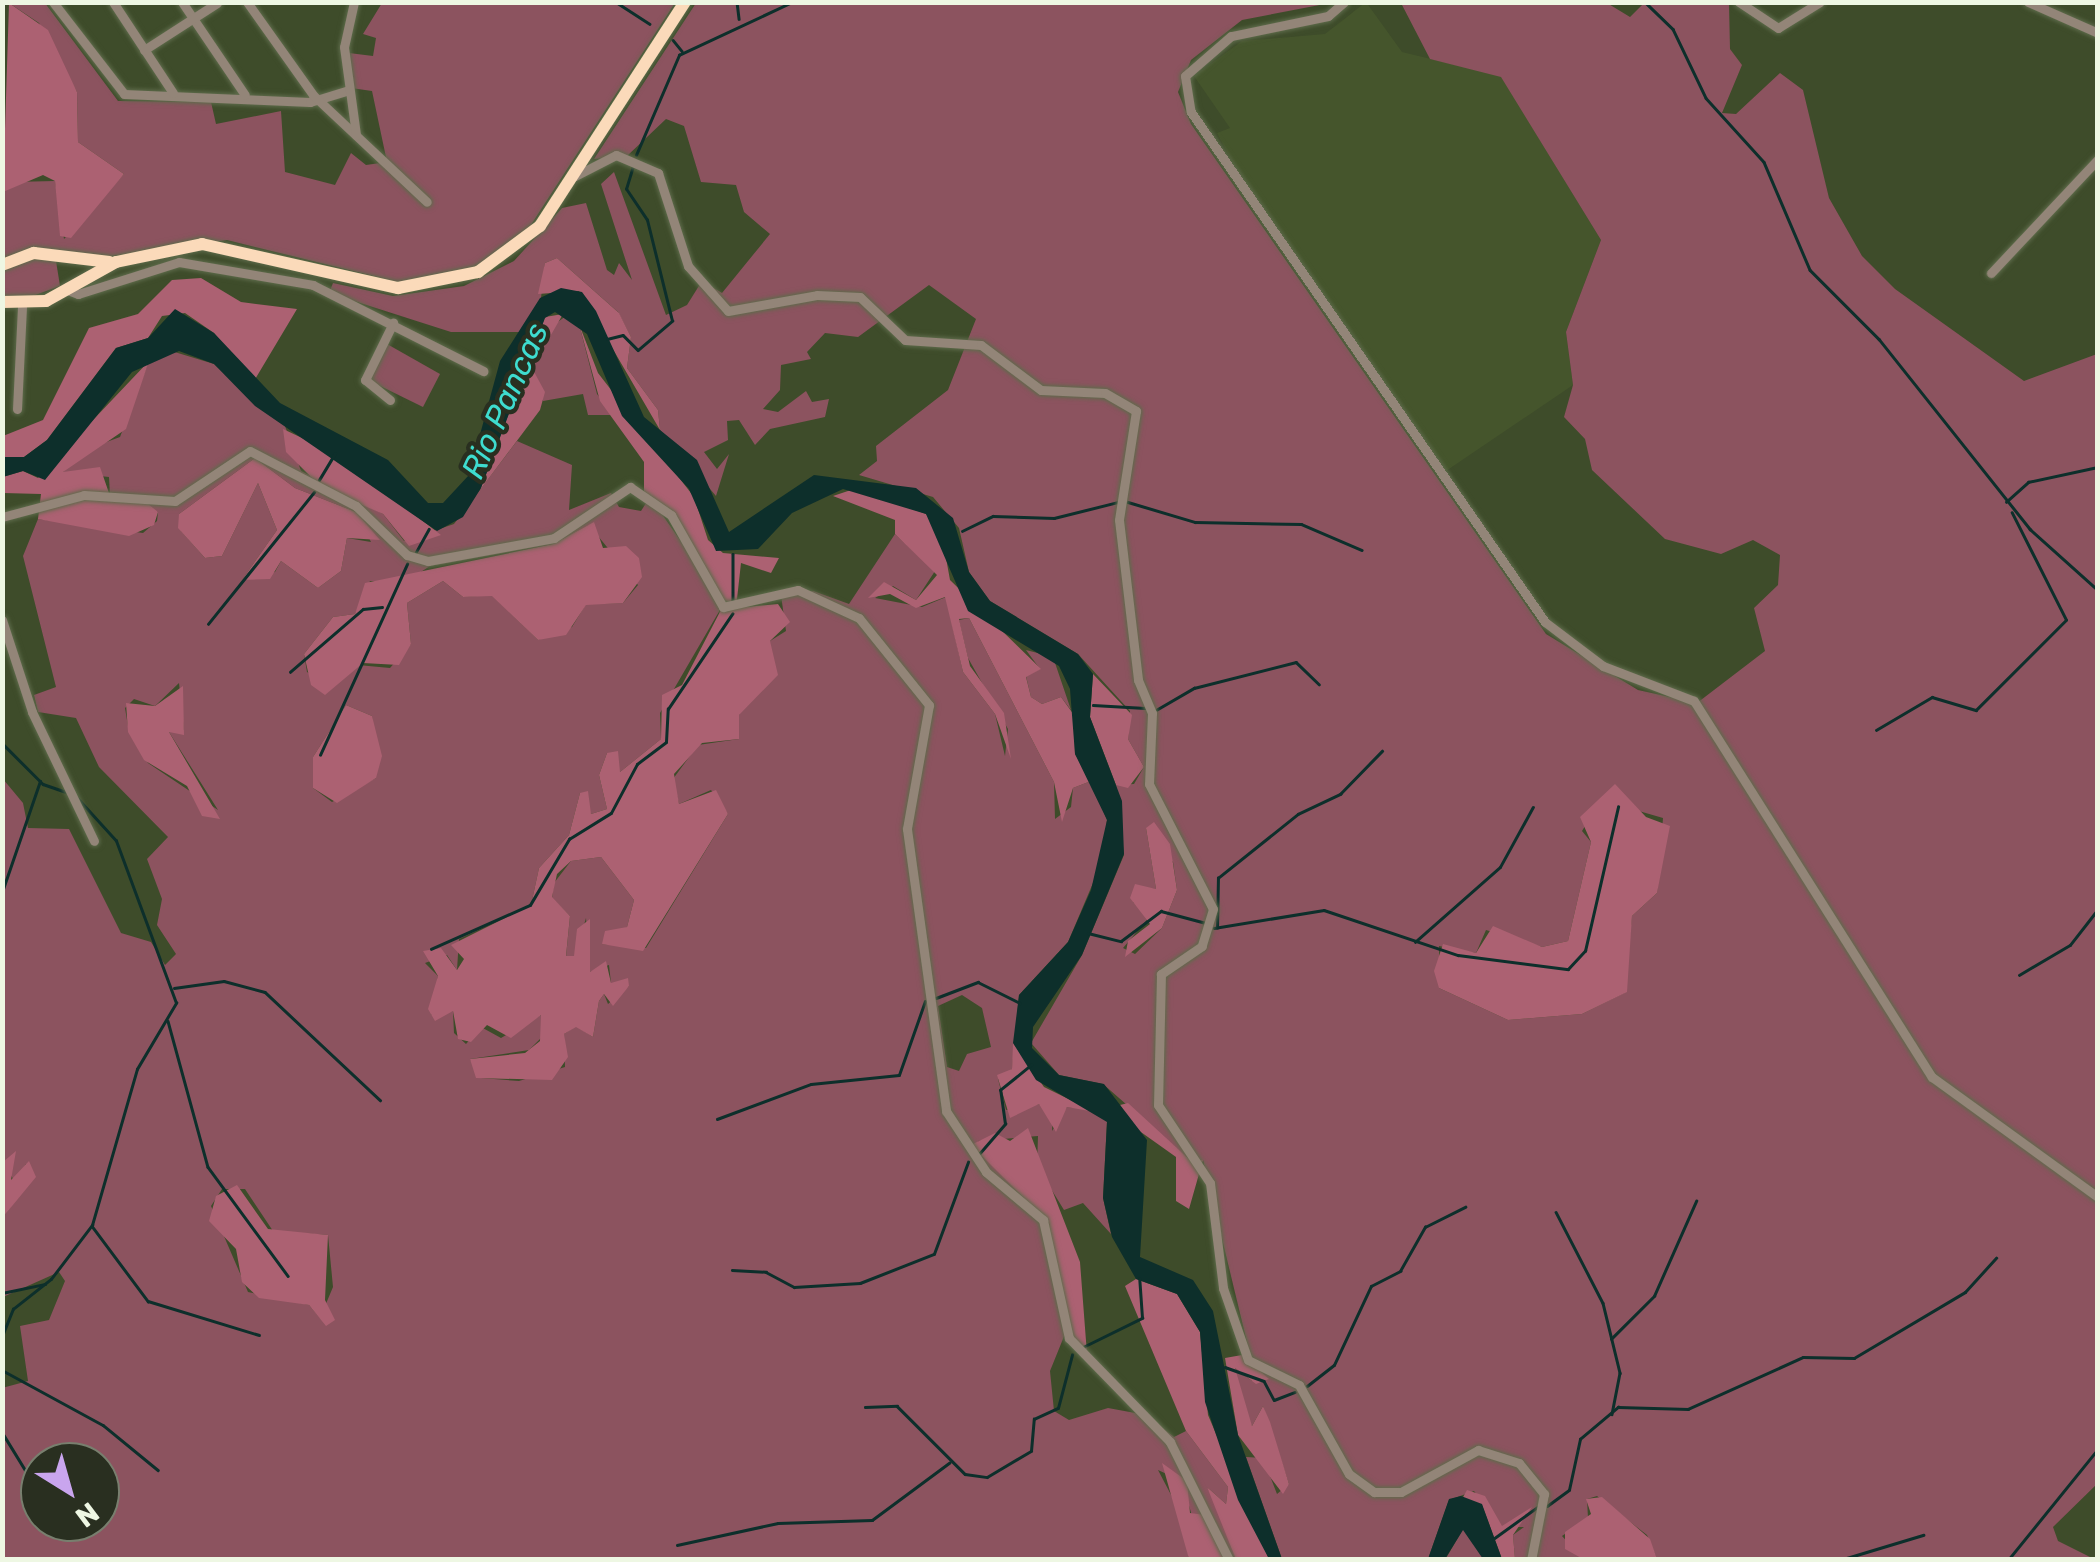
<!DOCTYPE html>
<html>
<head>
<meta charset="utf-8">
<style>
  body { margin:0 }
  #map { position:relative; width:2100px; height:1562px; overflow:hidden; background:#3e4c2a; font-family:Rubik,sans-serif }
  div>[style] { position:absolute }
  .built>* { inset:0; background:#45552c }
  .green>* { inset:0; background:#8c535f }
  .forest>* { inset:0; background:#ac6172 }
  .water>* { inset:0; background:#0d2f2b }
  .stream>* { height:2.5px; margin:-1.25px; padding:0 1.25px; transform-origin:1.25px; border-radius:1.25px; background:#0d2f2b }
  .roads { filter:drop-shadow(0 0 2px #5e6b4b) drop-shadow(0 0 2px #5e6b4b) }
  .minor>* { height:9px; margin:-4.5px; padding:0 4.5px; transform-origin:4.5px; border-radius:4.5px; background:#938578 }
  .highway>* { height:12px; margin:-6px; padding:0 6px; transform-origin:6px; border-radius:6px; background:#fbdaba }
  span { translate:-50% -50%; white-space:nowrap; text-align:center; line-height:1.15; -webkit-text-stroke:9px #292f20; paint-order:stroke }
  .water-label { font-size:32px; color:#3edccf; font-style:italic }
  .frame { position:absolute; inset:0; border:5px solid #eef7e3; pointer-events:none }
  .north { position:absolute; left:20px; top:1442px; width:100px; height:100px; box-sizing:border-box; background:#292f20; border:2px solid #787f6e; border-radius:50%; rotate:143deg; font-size:28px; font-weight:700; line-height:40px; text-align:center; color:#eef7e3 }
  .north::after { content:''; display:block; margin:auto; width:35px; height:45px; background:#c9a5ee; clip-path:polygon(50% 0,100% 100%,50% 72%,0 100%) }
</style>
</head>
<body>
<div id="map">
  <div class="built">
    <div style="clip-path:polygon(1366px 2px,1402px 52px,1501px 76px,1601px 240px,1566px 332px,1573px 385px,1443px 473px,1252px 199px,1217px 133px,1230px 128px,1194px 76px,1242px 41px,1325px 34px)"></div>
  </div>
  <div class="green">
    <div style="clip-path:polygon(evenodd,1540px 2px,1607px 3px,1630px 17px,1644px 3px,1729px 3px,1730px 49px,1742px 65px,1722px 113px,1736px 114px,1780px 73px,1803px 90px,1829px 198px,1862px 256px,1895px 289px,2024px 381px,2097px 354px,2098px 1483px,2053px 1527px,2058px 1541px,2094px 1559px,1657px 1559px,1647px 1535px,1597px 1496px,1587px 1499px,1588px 1518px,1562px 1536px,1583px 1559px,1515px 1559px,1513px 1535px,1524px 1527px,1502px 1527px,1474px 1491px,1449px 1500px,1428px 1559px,1282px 1559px,1246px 1457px,1263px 1458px,1277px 1494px,1289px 1484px,1263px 1406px,1252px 1426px,1241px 1407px,1235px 1368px,1252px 1381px,1252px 1363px,1203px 1160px,1190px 1160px,1103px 1084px,1059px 1075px,1031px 1043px,1082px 955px,1124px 855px,1116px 785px,1134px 784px,1144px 767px,1128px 739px,1130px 711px,1078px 654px,990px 601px,969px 572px,959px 528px,933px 497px,859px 475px,877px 461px,876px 446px,948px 390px,976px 319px,929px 285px,858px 337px,825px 333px,807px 352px,811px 359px,781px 365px,780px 390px,763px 409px,778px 412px,806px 391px,812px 402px,829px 399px,825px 417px,770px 429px,755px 445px,739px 420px,727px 421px,728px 440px,704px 452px,717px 469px,729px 454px,716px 496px,660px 430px,658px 410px,627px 368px,631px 337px,618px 312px,557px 258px,545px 263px,541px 298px,520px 332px,451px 332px,329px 293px,333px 283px,393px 296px,464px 286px,514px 261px,562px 208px,586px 203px,607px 270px,614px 275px,619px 263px,632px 280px,601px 184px,614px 172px,666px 315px,687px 305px,702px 281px,722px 293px,770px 234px,744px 212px,736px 185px,701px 182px,684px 126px,666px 119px,627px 156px,594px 159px,696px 3px,1330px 3px,1242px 20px,1191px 60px,1178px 92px,1191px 124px,1546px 634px,1638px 690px,1697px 703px,1765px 651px,1754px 608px,1778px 585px,1780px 555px,1753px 540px,1721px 554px,1665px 539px,1592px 470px,1585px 439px,1564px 417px,1573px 385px,1566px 332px,1601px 240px,1501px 77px,1430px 59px,1401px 3px,1540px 2px,1601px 800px,1663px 818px,1657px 893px,1632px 916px,1624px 993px,1582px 1014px,1508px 1020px,1439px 988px,1439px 946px,1476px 953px,1486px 930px,1542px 947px,1568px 941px,1591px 842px,1582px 831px,1601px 800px,1540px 2px,1146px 828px,1173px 862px,1177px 890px,1162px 928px,1135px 954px,1123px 948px,1150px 916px,1133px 902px,1141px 888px,1156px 889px,1146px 828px)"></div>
    <div style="clip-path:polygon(9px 3px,45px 3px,118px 101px,211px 102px,216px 124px,281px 111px,285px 172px,335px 185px,351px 153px,366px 165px,387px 162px,372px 91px,351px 88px,349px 53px,373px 56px,376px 38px,363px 34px,382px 3px,675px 3px,529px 228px,474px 269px,410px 285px,227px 240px,83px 260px,4px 257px,3px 192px,12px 182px,55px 181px,64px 239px,124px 174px,78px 142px,77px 92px,39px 23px)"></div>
    <div style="clip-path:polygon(23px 258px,56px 261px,60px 286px,16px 302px,3px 295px,2px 269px)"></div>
    <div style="clip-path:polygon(566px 316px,579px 324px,597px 394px,613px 415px,588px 415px,583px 394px,543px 401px,532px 368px,548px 329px)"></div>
    <div style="clip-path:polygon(387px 344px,440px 374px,423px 407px,370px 381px)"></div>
    <div style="clip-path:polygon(evenodd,168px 350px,214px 364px,285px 426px,301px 471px,383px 514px,404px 541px,454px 524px,517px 441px,572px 465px,569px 510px,611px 493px,619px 507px,641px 511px,650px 497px,724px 603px,660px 713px,661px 739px,620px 772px,607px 753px,599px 775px,607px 809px,591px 814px,580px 793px,569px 835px,539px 868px,531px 905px,459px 939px,457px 970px,447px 955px,425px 963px,438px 976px,431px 1015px,453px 1011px,454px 1033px,466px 1044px,481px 1027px,501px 1038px,541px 1015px,545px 1034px,529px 1050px,470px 1059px,481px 1078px,519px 1081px,565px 1067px,564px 1034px,576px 1026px,593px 1037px,599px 1001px,604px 994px,608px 1004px,629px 986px,611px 983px,609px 965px,590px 972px,586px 918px,575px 956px,566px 957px,570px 916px,552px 898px,554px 883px,571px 861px,601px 857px,634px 900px,627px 927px,602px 944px,646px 948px,728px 814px,711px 790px,679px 804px,673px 779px,698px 745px,739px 739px,739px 715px,770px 641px,786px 631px,781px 595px,813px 591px,849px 604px,895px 534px,935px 571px,916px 600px,893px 586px,875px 598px,922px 607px,946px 597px,963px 672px,995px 714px,1005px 756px,1008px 729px,968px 658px,959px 620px,969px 618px,1054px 782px,1055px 819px,1071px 807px,1073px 788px,1091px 781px,1107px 820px,1101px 864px,1068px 942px,1019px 995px,1012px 1069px,998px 1079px,1006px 1110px,1039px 1104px,1053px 1114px,1052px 1131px,1067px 1107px,1096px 1110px,1107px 1121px,1103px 1198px,1111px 1234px,1083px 1203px,1064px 1210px,1037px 1166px,1038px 1136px,978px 1141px,1049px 1223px,1062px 1261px,1067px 1329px,1050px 1371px,1054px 1411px,1069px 1420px,1108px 1408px,1146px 1415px,1174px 1437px,1186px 1431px,1228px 1487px,1226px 1504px,1207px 1487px,1246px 1559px,1227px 1559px,1205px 1515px,1192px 1516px,1182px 1481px,1158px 1470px,1180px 1512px,1189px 1559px,3px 1559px,2px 1388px,28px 1381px,20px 1326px,49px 1320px,65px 1281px,59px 1272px,3px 1297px,3px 1217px,29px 1183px,26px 1164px,15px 1182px,3px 1162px,3px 779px,23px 803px,28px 828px,69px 829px,121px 933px,151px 942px,165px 965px,176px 954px,157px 925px,162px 899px,147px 859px,168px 837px,99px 767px,76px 718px,38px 712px,34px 695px,56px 687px,23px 556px,38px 519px,143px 533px,157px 521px,158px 512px,110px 496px,109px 477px,63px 472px,85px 450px,120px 437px,149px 361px,168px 350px,255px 458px,295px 488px,356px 512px,371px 542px,347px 538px,341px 571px,318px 588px,281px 561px,275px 572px,242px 580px,277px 530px,258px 483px,222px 556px,205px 558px,181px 531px,179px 514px,255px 458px,168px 350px,589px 525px,638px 585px,623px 603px,586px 604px,572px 627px,538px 640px,492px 595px,463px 597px,443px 581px,407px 603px,411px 644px,390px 668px,358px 665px,332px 688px,307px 672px,304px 654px,333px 617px,355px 614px,370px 581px,407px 581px,430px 566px,553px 544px,589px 525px,168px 350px,179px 683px,184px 730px,169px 732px,218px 810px,148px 763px,129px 732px,125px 708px,134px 699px,155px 706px,179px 683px,168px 350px,346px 705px,372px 716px,376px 778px,332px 802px,313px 788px,313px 757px,346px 705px,168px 350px,962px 995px,982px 1008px,991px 1047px,967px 1054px,959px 1071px,947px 1067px,938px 1006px,962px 995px,168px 350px,222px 1189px,245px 1189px,273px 1231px,328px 1235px,333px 1287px,320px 1318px,309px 1305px,248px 1292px,211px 1206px,222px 1189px,168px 350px,40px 1462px,100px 1462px,100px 1522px,40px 1522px,40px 1462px)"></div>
    <div style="clip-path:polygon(1026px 650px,1053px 657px,1071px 710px,1061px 697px,1042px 704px,1031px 697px,1026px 676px,1040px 669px)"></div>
    <div style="clip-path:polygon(1463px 1529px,1476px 1540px,1483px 1559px,1445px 1560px)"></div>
  </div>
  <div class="forest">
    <div style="clip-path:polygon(9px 3px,48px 30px,77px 92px,78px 142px,124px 174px,71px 238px,60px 236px,55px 181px,43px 175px,3px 192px)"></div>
    <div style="clip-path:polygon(557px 258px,619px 313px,631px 337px,627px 368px,658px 410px,660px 430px,579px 291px,538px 294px,545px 263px)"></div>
    <div style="clip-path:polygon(201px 278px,241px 302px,297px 309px,254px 381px,214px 333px,185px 313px,162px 316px,148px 338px,116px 348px,47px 440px,24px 457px,3px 457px,3px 436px,43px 420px,89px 328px,138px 314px,172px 280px)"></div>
    <div style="clip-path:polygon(563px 314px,532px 368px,545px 392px,540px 410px,480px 490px,545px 317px)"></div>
    <div style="clip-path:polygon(579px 324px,598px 373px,694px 497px,708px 540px,723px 553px,779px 558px,771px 573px,741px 563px,736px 608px,778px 604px,790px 622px,770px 641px,778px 675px,739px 715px,739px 739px,702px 743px,674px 774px,679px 804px,716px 790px,728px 814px,643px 951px,602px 944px,605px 931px,627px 927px,634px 900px,601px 857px,571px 861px,557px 874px,552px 897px,570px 916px,566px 956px,574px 956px,577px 929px,590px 919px,590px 972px,606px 961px,611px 983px,628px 978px,629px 986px,613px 1006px,604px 994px,599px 1001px,593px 1037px,576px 1027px,564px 1034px,568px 1057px,552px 1080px,476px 1078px,470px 1059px,525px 1053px,540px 1041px,541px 1015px,511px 1038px,487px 1025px,471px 1042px,458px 1039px,453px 1011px,435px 1021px,428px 1009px,438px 976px,423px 951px,441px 948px,457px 970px,464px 959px,451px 945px,531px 905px,539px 868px,569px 835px,580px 793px,588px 791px,591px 814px,607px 809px,599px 775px,607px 753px,618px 751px,620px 772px,661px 739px,662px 695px,682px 685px,724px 604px,680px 528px,644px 491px,644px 462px,600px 401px)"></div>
    <div style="clip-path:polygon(149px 361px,126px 429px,63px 472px,100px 467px,110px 496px,143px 500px,158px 512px,154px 525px,129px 536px,38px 519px,41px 494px,3px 493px,2px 477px,23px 471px,38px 478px)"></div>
    <div style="clip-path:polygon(283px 429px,336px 454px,441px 535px,409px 546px,383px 514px,321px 487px,286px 452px)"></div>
    <div style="clip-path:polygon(255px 458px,295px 488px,356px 512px,380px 540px,347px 538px,341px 571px,318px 588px,281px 561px,270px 579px,242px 580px,277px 530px,258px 483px,222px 556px,205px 558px,178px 528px,179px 514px)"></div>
    <div style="clip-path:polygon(857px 488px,926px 514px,942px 536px,950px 580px,1041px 669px,1026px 677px,1031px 697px,1042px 704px,1061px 697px,1074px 715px,1075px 754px,1091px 781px,1073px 788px,1062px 822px,1054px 782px,969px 618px,959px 619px,970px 666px,1004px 713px,1011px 759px,995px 714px,963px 672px,945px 597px,916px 608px,890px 594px,868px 598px,884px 582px,916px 600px,937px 575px,895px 534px,895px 520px,833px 496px)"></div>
    <div style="clip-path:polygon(594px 522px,603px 548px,626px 546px,639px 558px,642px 577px,623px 603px,586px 605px,566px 635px,538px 640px,492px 596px,463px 597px,443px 581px,407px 603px,411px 644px,399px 665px,363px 663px,325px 695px,311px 685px,304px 654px,333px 617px,355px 614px,365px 583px,553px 544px)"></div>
    <div style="clip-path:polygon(1093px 674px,1132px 715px,1128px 739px,1144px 767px,1128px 788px,1116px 785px,1090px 717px)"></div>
    <div style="clip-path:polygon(183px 686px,184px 735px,169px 732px,220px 819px,202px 816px,187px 786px,144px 760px,128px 732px,126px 703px,155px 706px)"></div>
    <div style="clip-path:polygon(346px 705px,372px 716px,382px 756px,376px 778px,337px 803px,313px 788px,313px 757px)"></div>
    <div style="clip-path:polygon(1615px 784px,1646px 817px,1670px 826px,1657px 893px,1632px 916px,1627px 992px,1582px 1014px,1508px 1020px,1439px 988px,1434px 971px,1443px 944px,1476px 953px,1493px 926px,1542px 947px,1568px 941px,1591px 842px,1580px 817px)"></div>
    <div style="clip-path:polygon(1154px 822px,1170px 844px,1177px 890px,1162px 928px,1125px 957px,1128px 941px,1150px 924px,1130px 898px,1135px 884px,1156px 889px,1146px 828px)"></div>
    <div style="clip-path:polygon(1013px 1043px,1044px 1087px,1095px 1112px,1067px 1107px,1056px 1132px,1039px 1104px,1010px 1118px,997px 1075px,1012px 1069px)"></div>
    <div style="clip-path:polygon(1128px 1103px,1190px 1160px,1203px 1160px,1189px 1209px,1176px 1201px,1176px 1157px,1131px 1125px,1120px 1105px)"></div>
    <div style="clip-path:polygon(1028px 1128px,1080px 1262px,1087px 1354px,1067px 1329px,1049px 1223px,971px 1145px,995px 1133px,1010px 1141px)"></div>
    <div style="clip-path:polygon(16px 1151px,11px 1180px,29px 1161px,36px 1177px,3px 1217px,3px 1162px)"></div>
    <div style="clip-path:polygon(237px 1185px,268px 1229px,328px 1235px,325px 1300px,335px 1320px,326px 1326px,309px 1305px,259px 1298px,242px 1282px,236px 1249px,209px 1221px,216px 1196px)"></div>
    <div style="clip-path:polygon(1136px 1279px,1177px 1294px,1200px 1332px,1208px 1415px,1269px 1559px,1235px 1557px,1207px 1487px,1226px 1504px,1228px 1487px,1186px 1431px,1125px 1286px)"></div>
    <div style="clip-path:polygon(1242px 1355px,1269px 1379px,1256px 1384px,1235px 1368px,1252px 1426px,1263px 1406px,1270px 1422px,1289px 1484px,1283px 1494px,1238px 1435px,1225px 1358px)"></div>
    <div style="clip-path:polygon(1162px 1463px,1187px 1481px,1190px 1513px,1205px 1515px,1227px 1559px,1189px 1559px)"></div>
    <div style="clip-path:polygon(1467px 1490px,1485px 1496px,1502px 1526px,1532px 1507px,1513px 1535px,1515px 1559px,1502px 1559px,1482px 1505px,1462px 1499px)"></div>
    <div style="clip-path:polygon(1602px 1497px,1650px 1539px,1657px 1559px,1583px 1559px,1565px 1549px,1565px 1532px,1591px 1514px,1586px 1499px)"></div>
  </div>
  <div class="water">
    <div style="clip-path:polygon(561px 288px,582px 292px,596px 311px,644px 417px,697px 460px,729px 532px,814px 475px,916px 488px,953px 518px,969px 572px,990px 601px,1078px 654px,1093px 674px,1090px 717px,1122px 801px,1124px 854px,1082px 955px,1033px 1027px,1032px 1048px,1059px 1075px,1104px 1084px,1147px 1140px,1140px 1257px,1193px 1280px,1213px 1311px,1238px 1435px,1282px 1559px,1269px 1559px,1238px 1500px,1205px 1402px,1200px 1332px,1177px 1294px,1136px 1279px,1112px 1237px,1103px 1198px,1107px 1122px,1036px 1080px,1013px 1043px,1019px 995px,1068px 942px,1091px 890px,1107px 820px,1075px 754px,1070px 689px,1059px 666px,968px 611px,926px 514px,843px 489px,792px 513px,758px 549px,716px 551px,689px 489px,622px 416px,587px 334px,555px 312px,545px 318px,481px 488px,463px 517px,437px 531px,255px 406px,214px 364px,179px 351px,132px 372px,45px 480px,23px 471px,3px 477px,3px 457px,24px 457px,47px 440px,116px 348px,148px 338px,175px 309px,214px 333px,280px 403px,388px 460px,428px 503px,443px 503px,469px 475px,500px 361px,540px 298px)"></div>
    <div style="clip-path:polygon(1461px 1496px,1482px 1504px,1502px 1559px,1483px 1559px,1463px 1530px,1445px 1559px,1428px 1559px,1449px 1499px)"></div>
  </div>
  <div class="stream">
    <div style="left:616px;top:2px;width:40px;rotate:32.9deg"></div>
    <div style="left:737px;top:2px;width:17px;rotate:83deg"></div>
    <div style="left:1645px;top:2px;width:39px;rotate:44deg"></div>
    <div style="left:1673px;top:29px;width:76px;rotate:64.4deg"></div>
    <div style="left:1706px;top:98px;width:86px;rotate:47.8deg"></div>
    <div style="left:1764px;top:162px;width:117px;rotate:66.9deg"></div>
    <div style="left:1810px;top:270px;width:98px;rotate:45deg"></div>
    <div style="left:1879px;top:339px;width:243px;rotate:51.5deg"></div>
    <div style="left:2030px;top:529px;width:91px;rotate:41.9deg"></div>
    <div style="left:673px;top:40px;width:14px;rotate:51deg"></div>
    <div style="left:636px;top:155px;width:109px;rotate:-66.7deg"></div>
    <div style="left:679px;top:55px;width:125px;rotate:-25.1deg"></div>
    <div style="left:607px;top:339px;width:16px;rotate:-14deg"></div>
    <div style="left:623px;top:335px;width:21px;rotate:45deg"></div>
    <div style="left:638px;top:350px;width:45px;rotate:-40.5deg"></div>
    <div style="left:672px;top:321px;width:104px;rotate:-103.9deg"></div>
    <div style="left:647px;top:220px;width:37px;rotate:-124deg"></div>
    <div style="left:626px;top:189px;width:24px;rotate:-73deg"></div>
    <div style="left:319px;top:480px;width:31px;rotate:-59deg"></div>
    <div style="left:1128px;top:502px;width:70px;rotate:16.6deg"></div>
    <div style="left:1195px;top:522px;width:106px;rotate:1.1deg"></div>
    <div style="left:1301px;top:524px;width:66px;rotate:23.1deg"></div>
    <div style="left:2006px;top:502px;width:30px;rotate:-42deg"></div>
    <div style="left:2028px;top:482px;width:72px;rotate:-12.1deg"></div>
    <div style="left:962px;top:531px;width:34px;rotate:-26deg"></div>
    <div style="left:993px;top:516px;width:61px;rotate:1.9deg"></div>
    <div style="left:1054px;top:518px;width:66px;rotate:-14deg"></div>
    <div style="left:416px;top:552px;width:26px;rotate:-61deg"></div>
    <div style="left:733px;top:554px;width:47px;rotate:90deg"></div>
    <div style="left:208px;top:624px;width:169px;rotate:-51.2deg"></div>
    <div style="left:290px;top:672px;width:96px;rotate:-40.8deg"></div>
    <div style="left:363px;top:609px;width:19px;rotate:-6deg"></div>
    <div style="left:1093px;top:705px;width:52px;rotate:3.3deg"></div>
    <div style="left:1156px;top:710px;width:44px;rotate:-30.1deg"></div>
    <div style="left:1194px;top:688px;width:105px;rotate:-14.3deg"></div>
    <div style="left:1296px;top:662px;width:32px;rotate:44deg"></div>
    <div style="left:1876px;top:730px;width:65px;rotate:-30.5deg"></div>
    <div style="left:1932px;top:697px;width:46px;rotate:16.5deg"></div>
    <div style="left:1976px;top:710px;width:127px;rotate:-45deg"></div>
    <div style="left:2066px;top:620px;width:120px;rotate:-116.8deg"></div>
    <div style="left:2px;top:743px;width:58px;rotate:45deg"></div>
    <div style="left:43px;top:784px;width:24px;rotate:19deg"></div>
    <div style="left:320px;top:755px;width:210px;rotate:-65.5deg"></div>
    <div style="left:2px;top:892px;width:117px;rotate:-71.1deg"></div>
    <div style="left:1214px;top:928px;width:111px;rotate:-9.3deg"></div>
    <div style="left:1324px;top:910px;width:141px;rotate:18.6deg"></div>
    <div style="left:1458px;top:955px;width:111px;rotate:7.3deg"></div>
    <div style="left:1568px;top:969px;width:25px;rotate:-47deg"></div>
    <div style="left:1585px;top:951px;width:148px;rotate:-77.1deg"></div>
    <div style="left:1217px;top:928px;width:50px;rotate:-88.9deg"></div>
    <div style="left:1218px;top:878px;width:102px;rotate:-38.7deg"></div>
    <div style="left:1298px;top:814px;width:47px;rotate:-25.5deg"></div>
    <div style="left:1340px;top:794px;width:60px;rotate:-45.7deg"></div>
    <div style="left:1088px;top:933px;width:34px;rotate:14deg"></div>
    <div style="left:1121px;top:941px;width:50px;rotate:-36.9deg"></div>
    <div style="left:1161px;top:911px;width:47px;rotate:14.9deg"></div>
    <div style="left:1415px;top:942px;width:113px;rotate:-41.4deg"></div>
    <div style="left:1500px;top:867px;width:68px;rotate:-61.2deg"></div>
    <div style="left:431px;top:949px;width:108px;rotate:-24deg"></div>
    <div style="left:530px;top:905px;width:77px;rotate:-59.4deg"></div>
    <div style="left:569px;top:839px;width:49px;rotate:-31.8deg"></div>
    <div style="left:611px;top:813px;width:55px;rotate:-62deg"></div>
    <div style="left:637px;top:764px;width:36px;rotate:-37deg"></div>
    <div style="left:666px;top:742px;width:33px;rotate:-87deg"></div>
    <div style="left:668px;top:709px;width:115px;rotate:-56deg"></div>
    <div style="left:2019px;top:975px;width:59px;rotate:-30.5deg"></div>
    <div style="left:2070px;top:945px;width:46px;rotate:-52.1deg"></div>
    <div style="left:174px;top:988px;width:50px;rotate:-8deg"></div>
    <div style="left:224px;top:981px;width:42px;rotate:15deg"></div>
    <div style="left:265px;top:992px;width:158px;rotate:43.2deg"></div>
    <div style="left:936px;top:998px;width:45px;rotate:-20.9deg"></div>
    <div style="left:978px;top:982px;width:47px;rotate:26.6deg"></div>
    <div style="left:168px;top:1021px;width:151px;rotate:74.7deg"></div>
    <div style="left:208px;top:1167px;width:135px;rotate:53.7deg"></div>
    <div style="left:717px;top:1119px;width:100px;rotate:-20.4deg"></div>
    <div style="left:811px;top:1084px;width:88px;rotate:-5.8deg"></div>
    <div style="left:899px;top:1075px;width:78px;rotate:-70.6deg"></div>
    <div style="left:979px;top:1154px;width:40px;rotate:-49deg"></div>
    <div style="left:1005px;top:1124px;width:34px;rotate:-98deg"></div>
    <div style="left:1000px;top:1090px;width:40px;rotate:-39deg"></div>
    <div style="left:1556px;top:1212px;width:102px;rotate:62.7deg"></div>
    <div style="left:1603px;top:1303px;width:72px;rotate:76.3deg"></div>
    <div style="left:1620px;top:1373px;width:42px;rotate:101deg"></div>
    <div style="left:92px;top:1226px;width:94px;rotate:53.3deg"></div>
    <div style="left:148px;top:1301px;width:116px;rotate:17deg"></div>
    <div style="left:732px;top:1270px;width:34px;rotate:3deg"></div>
    <div style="left:766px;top:1272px;width:32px;rotate:28deg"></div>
    <div style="left:794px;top:1287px;width:66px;rotate:-3.5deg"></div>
    <div style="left:860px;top:1283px;width:79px;rotate:-21.4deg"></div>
    <div style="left:934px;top:1254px;width:98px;rotate:-69.7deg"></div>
    <div style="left:2px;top:1293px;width:44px;rotate:-11.8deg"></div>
    <div style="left:2px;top:1336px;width:29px;rotate:-68deg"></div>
    <div style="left:13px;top:1309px;width:48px;rotate:-38.3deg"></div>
    <div style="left:51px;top:1279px;width:68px;rotate:-52.8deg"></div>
    <div style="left:92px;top:1225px;width:162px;rotate:-73.9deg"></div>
    <div style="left:137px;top:1069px;width:77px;rotate:-59.4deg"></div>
    <div style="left:176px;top:1003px;width:173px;rotate:-110.3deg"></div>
    <div style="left:116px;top:841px;width:61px;rotate:-132.3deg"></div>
    <div style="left:1611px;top:1339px;width:61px;rotate:-45deg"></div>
    <div style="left:1654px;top:1296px;width:104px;rotate:-66.1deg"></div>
    <div style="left:1083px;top:1347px;width:66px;rotate:-26.2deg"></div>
    <div style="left:1142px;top:1318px;width:39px;rotate:-94deg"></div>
    <div style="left:1225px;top:1367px;width:41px;rotate:19.7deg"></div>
    <div style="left:1264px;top:1381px;width:21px;rotate:62deg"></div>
    <div style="left:1274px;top:1400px;width:22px;rotate:-21deg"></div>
    <div style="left:2px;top:1370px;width:115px;rotate:28.6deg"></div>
    <div style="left:103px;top:1425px;width:71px;rotate:39.3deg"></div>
    <div style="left:1307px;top:1386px;width:34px;rotate:-38deg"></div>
    <div style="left:1334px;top:1365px;width:87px;rotate:-64.9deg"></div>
    <div style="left:1371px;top:1286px;width:33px;rotate:-27deg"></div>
    <div style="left:1400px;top:1271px;width:51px;rotate:-60.4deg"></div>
    <div style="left:1425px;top:1227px;width:45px;rotate:-26.6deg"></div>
    <div style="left:865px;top:1407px;width:32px;rotate:-2deg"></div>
    <div style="left:897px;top:1406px;width:96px;rotate:45deg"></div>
    <div style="left:965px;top:1474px;width:22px;rotate:8deg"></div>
    <div style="left:987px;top:1477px;width:51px;rotate:-30.6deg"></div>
    <div style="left:1031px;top:1451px;width:32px;rotate:-85deg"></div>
    <div style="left:1034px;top:1419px;width:26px;rotate:-25deg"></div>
    <div style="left:1058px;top:1408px;width:55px;rotate:-75.2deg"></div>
    <div style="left:2px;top:1432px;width:73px;rotate:58.5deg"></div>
    <div style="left:1547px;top:1506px;width:27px;rotate:-36deg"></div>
    <div style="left:1569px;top:1490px;width:52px;rotate:-77.8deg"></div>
    <div style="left:1580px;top:1439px;width:50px;rotate:-40.1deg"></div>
    <div style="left:1618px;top:1407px;width:70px;rotate:1.6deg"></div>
    <div style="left:1688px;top:1409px;width:126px;rotate:-24.3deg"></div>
    <div style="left:1803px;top:1357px;width:51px;rotate:1.1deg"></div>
    <div style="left:1854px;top:1358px;width:129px;rotate:-30.7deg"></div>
    <div style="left:1965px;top:1292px;width:46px;rotate:-47.6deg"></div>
    <div style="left:54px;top:1522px;width:13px;rotate:67deg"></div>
    <div style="left:1493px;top:1539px;width:57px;rotate:-35.7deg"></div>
    <div style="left:677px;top:1545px;width:103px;rotate:-12.3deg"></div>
    <div style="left:778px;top:1523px;width:94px;rotate:-1.8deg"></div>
    <div style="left:872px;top:1520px;width:96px;rotate:-36.5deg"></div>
    <div style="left:1840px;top:1560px;width:87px;rotate:-16.8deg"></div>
    <div style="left:2008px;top:1560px;width:143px;rotate:-51deg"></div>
  </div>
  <div class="roads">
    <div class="minor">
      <div style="left:53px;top:2px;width:116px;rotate:52.3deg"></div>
      <div style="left:124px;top:94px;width:186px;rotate:2.5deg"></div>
      <div style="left:310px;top:102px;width:38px;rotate:-17deg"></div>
      <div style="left:113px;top:2px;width:109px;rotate:56.6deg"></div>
      <div style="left:182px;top:2px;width:112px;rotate:55.9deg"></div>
      <div style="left:247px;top:2px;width:114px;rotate:54.6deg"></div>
      <div style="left:313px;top:95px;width:156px;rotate:43.2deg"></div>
      <div style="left:354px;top:2px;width:46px;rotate:102.5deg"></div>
      <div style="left:344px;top:47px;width:89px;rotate:82.2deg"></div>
      <div style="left:1344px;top:2px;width:21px;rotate:139deg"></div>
      <div style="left:1328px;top:16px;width:99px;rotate:168.3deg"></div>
      <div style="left:1231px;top:36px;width:61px;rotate:139deg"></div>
      <div style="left:1185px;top:76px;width:36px;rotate:81deg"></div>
      <div style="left:1191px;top:112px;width:621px;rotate:55.23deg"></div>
      <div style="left:1545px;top:622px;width:73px;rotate:37.2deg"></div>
      <div style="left:1603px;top:666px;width:97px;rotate:21deg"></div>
      <div style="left:1694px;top:701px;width:445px;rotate:57.7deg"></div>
      <div style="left:1932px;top:1077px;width:205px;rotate:35.9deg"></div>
      <div style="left:1739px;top:2px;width:47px;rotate:33.7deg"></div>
      <div style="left:1778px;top:28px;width:49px;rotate:-31.8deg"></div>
      <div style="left:2028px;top:2px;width:77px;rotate:23.9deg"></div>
      <div style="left:144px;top:50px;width:87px;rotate:-32.8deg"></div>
      <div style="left:575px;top:176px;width:46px;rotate:-27.1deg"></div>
      <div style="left:616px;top:155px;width:46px;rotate:23.2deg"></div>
      <div style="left:658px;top:173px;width:98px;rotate:72.1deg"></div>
      <div style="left:688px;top:266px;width:60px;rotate:48.4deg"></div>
      <div style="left:728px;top:311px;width:90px;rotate:-10.2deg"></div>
      <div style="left:817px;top:295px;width:43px;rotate:2.7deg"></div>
      <div style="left:860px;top:297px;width:62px;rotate:43.7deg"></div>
      <div style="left:905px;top:340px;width:76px;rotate:3.8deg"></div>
      <div style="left:981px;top:345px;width:75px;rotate:36.9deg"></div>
      <div style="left:1041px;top:390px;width:64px;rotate:2.7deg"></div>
      <div style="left:1105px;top:393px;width:36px;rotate:30deg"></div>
      <div style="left:1136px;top:411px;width:110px;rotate:98.9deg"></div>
      <div style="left:1119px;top:520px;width:161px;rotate:83.2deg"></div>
      <div style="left:1138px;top:680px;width:36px;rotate:67deg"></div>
      <div style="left:1152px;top:713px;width:71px;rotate:92.4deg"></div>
      <div style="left:1149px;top:784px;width:140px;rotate:62.9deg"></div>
      <div style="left:1213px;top:909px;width:39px;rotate:107deg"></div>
      <div style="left:1202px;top:946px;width:50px;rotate:145.7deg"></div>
      <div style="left:1161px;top:974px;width:131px;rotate:91.3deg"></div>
      <div style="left:1158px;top:1105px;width:94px;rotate:56.3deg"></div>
      <div style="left:1210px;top:1183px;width:106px;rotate:82.9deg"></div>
      <div style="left:1223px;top:1288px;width:76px;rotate:70.9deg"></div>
      <div style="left:1248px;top:1360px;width:57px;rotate:26.1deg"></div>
      <div style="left:1299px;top:1385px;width:102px;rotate:60.7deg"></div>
      <div style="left:1349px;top:1474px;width:31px;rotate:36deg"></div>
      <div style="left:1374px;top:1492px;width:27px"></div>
      <div style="left:1401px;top:1492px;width:88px;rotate:-28.6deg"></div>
      <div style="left:1478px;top:1450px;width:43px;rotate:17.6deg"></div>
      <div style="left:1519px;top:1463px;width:40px;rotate:51deg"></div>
      <div style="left:1544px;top:1494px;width:67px;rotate:101.1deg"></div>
      <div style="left:1991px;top:273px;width:156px;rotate:-46.8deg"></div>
      <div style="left:65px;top:289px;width:14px;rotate:21deg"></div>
      <div style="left:78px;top:294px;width:106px;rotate:-17.6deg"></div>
      <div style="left:179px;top:262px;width:136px;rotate:9.7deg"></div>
      <div style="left:313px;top:285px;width:191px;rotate:26.8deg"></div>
      <div style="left:390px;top:400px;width:32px;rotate:-141deg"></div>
      <div style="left:365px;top:380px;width:64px;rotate:-63.8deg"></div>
      <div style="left:17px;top:409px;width:103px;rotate:-87.2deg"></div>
      <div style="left:2px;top:517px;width:85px;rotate:-15deg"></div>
      <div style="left:84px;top:495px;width:91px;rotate:3.8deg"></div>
      <div style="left:175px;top:501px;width:90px;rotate:-33.7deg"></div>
      <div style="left:250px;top:451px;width:119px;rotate:27.4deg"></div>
      <div style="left:356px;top:506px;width:71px;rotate:43.9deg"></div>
      <div style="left:407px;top:555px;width:22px;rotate:16deg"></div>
      <div style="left:428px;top:561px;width:128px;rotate:-10.3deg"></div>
      <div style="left:554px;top:538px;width:92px;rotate:-33.9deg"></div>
      <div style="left:630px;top:487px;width:50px;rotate:34.3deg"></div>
      <div style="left:671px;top:515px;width:106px;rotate:60.5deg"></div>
      <div style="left:723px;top:607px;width:77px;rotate:-12.8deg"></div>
      <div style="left:798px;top:590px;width:67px;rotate:24.7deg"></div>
      <div style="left:859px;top:618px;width:112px;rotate:51.2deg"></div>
      <div style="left:929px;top:705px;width:126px;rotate:100.1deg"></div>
      <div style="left:907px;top:829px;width:285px;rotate:82.1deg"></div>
      <div style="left:946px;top:1111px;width:73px;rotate:56.7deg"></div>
      <div style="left:986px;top:1172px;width:75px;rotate:40.1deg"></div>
      <div style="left:1043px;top:1220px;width:121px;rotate:77.6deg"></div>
      <div style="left:1069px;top:1338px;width:145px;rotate:45.8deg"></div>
      <div style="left:1170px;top:1442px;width:132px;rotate:63.4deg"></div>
      <div style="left:2px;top:620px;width:97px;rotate:71.9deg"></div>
      <div style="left:32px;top:712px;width:143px;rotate:64.3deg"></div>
    </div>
    <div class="highway">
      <div style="left:2px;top:265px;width:34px;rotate:-21deg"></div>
      <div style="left:34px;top:253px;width:76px;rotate:6.8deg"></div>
      <div style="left:2px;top:302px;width:44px;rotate:-1.3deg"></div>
      <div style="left:46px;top:301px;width:80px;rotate:-29.1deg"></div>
      <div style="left:116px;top:262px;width:88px;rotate:-11.8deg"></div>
      <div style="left:202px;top:244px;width:201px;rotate:12.7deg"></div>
      <div style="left:398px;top:288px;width:82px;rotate:-11.3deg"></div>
      <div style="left:478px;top:272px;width:77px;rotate:-36.6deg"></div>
      <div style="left:540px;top:226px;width:267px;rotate:-57.1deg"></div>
    </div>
  </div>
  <div class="water-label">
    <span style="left:505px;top:401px;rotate:-66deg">Rio Pancas</span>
  </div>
  <div class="frame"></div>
  <div class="north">N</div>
</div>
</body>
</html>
